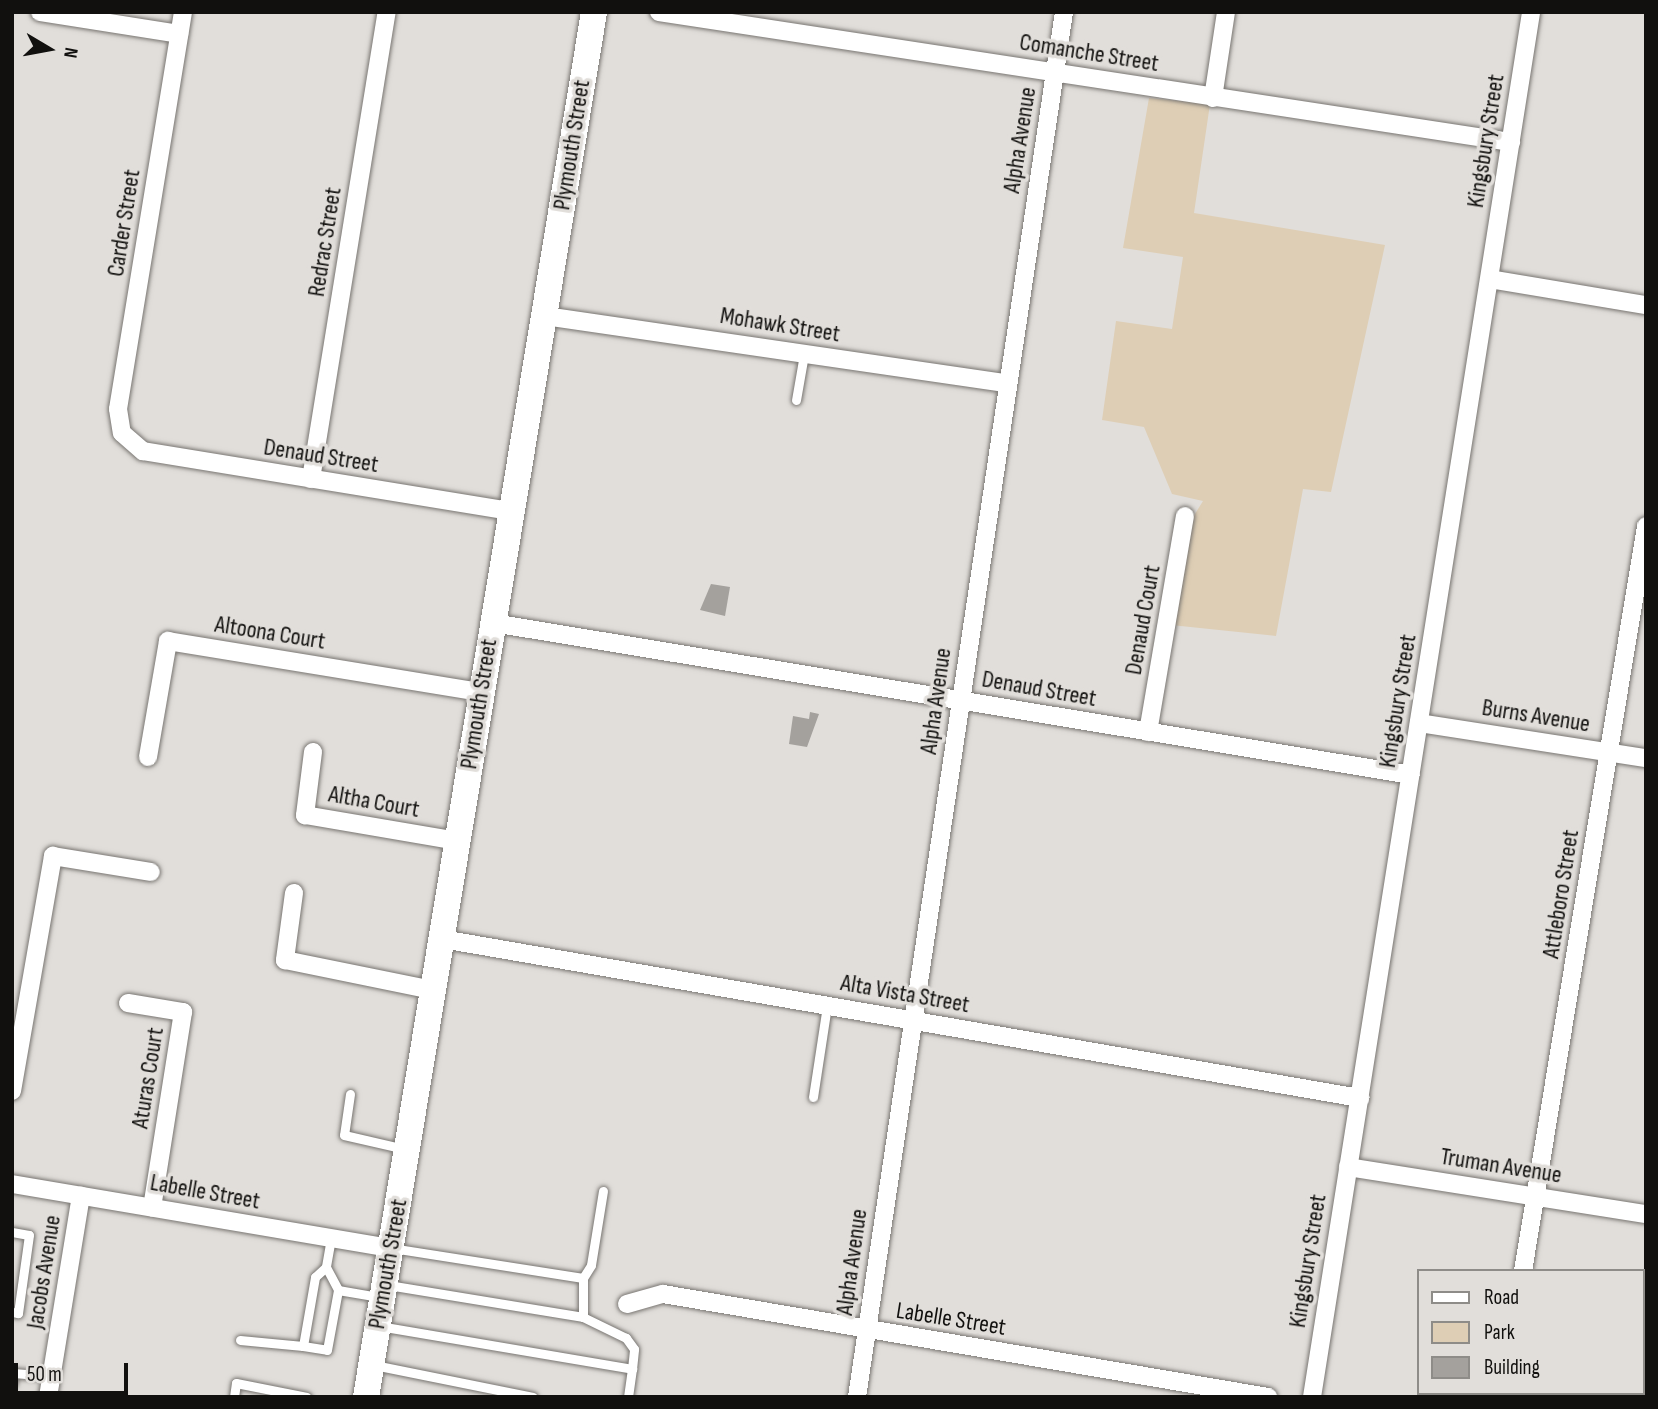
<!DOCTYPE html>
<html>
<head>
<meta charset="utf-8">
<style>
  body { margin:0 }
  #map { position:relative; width:1658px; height:1409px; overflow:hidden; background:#e1deda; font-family:"Sofia Sans Condensed",sans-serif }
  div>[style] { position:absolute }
  .green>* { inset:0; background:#deceb5 }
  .building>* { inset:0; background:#a4a19d }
  .roads { filter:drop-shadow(0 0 2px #787571) drop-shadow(0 0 2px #787571) }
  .lane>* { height:9px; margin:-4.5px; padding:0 4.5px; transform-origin:4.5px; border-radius:4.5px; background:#fff }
  .street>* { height:18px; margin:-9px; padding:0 9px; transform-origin:9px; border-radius:9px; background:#fff }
  .secondary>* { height:26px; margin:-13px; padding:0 13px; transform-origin:13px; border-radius:13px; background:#fff }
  span { translate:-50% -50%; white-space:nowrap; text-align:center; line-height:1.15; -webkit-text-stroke:7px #e1deda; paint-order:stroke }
  .street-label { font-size:24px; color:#11100e }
  .frame { position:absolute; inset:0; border:14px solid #11100e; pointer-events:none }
  .legend { position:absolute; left:1417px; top:1269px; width:228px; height:126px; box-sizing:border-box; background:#e1deda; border:2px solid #8e8c88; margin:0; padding:9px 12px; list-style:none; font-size:21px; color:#11100e }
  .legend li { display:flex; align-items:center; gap:14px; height:35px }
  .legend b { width:35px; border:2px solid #8e8c88 }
  .north { position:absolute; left:14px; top:14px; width:70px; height:70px; -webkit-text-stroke:5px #e1deda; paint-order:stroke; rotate:100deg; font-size:19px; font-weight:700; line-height:28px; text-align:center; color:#11100e }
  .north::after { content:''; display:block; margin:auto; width:24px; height:32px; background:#11100e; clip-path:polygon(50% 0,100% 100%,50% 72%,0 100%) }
  .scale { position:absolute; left:14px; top:1363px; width:114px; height:32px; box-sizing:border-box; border:4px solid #11100e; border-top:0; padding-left:9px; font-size:21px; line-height:24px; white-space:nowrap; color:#11100e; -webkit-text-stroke:5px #e1deda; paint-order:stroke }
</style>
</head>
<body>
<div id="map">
  <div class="green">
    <div style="clip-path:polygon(1149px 98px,1210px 104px,1194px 213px,1385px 245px,1331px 492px,1303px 489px,1276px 636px,1171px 625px,1193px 517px,1203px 501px,1172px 494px,1144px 427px,1102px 420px,1116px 321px,1172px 329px,1183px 257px,1123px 248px)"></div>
  </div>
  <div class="building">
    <div style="clip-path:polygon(711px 584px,730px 587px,725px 616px,700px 610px)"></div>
    <div style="clip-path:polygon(810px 712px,819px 714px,807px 747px,789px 744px,793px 716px,809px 719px)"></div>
  </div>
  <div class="roads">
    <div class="lane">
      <div style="left:796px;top:400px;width:47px;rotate:-80.1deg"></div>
      <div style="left:350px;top:1094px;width:41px;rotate:98.3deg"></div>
      <div style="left:344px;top:1135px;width:63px;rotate:12.9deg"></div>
      <div style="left:813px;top:1097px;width:92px;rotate:-81.3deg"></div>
      <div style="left:12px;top:1232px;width:17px;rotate:10deg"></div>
      <div style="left:29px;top:1235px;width:79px;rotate:98deg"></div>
      <div style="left:18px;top:1313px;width:6px;rotate:-171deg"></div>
      <div style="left:331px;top:1238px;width:29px;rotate:100deg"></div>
      <div style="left:326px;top:1267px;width:26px;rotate:62deg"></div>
      <div style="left:338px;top:1290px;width:42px;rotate:9.7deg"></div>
      <div style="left:583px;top:1278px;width:15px;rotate:-58deg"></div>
      <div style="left:591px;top:1265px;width:75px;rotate:-80.8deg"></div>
      <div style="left:388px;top:1285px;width:198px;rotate:9.3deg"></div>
      <div style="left:379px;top:1326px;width:257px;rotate:9.6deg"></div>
      <div style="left:632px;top:1369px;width:20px;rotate:-84deg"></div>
      <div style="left:634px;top:1349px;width:14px;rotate:-126deg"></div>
      <div style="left:626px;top:1338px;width:48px;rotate:-154deg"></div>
      <div style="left:583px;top:1317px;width:39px;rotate:-90deg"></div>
      <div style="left:583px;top:1278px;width:193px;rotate:-171.1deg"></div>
      <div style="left:240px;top:1340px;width:63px;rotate:5.4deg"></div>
      <div style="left:303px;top:1346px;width:70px;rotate:-80.1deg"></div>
      <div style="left:315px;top:1277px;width:15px;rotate:-42deg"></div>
      <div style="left:303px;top:1346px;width:24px;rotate:9deg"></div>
      <div style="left:327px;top:1350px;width:61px;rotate:-79.6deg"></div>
      <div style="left:374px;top:1365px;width:162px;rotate:11.4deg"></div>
      <div style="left:12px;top:1383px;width:10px;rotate:-79deg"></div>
      <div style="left:14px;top:1373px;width:37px;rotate:5deg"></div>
      <div style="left:234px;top:1397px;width:14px;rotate:-82deg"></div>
      <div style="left:236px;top:1383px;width:72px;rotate:11.2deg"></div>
      <div style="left:628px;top:1397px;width:28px;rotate:-82deg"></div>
    </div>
    <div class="street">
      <div style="left:40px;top:12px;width:141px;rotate:9deg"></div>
      <div style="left:183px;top:12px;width:402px;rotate:99.3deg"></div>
      <div style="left:118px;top:409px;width:24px;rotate:81deg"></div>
      <div style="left:122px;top:433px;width:28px;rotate:41deg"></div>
      <div style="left:143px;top:451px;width:373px;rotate:9.3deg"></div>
      <div style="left:659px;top:12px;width:862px;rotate:8.68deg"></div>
      <div style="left:1213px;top:98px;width:87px;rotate:-81.4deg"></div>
      <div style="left:1490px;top:279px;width:158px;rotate:9.5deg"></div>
      <div style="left:545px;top:316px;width:467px;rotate:8.3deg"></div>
      <div style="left:311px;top:479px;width:473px;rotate:-80.8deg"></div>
      <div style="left:493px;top:623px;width:930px;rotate:9.4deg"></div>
      <div style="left:1419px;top:723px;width:230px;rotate:8.8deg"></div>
      <div style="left:1148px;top:732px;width:219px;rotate:-80.3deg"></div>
      <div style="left:313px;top:752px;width:64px;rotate:97.2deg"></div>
      <div style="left:305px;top:815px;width:154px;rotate:9.7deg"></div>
      <div style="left:148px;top:757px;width:118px;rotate:-80.2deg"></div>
      <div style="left:168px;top:641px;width:317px;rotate:9.3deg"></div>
      <div style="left:294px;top:893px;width:68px;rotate:97.7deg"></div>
      <div style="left:285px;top:960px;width:151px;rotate:11.5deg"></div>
      <div style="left:442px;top:939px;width:932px;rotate:9.83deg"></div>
      <div style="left:128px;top:1003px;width:56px;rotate:9.3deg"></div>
      <div style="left:183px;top:1012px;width:198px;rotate:99deg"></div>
      <div style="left:12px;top:1091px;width:239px;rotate:-80.1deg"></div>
      <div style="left:53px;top:856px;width:99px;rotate:9.3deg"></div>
      <div style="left:1348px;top:1167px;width:302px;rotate:9deg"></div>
      <div style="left:12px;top:1184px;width:384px;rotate:9.6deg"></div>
      <div style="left:1523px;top:1271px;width:755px;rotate:-80.62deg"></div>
      <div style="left:627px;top:1304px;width:37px;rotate:-16deg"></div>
      <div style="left:663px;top:1294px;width:614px;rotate:9.66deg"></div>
      <div style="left:48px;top:1397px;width:204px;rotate:-80.7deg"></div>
      <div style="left:857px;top:1397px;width:1400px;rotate:-81.5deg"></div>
      <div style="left:1312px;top:1397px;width:1402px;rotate:-81.01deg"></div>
      <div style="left:1503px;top:1397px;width:4px;rotate:-90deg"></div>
    </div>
    <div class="secondary">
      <div style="left:366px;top:1397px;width:1404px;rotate:-80.65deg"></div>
    </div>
  </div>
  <div class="street-label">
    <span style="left:1089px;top:53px;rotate:9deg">Comanche Street</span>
    <span style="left:1020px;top:140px;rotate:-81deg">Alpha Avenue</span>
    <span style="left:1486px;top:141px;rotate:-81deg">Kingsbury Street</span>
    <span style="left:572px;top:145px;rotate:-81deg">Plymouth Street</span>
    <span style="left:124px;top:223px;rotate:-81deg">Carder Street</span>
    <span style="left:325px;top:242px;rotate:-81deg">Redrac Street</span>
    <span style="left:780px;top:325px;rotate:9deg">Mohawk Street</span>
    <span style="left:321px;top:456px;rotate:9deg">Denaud Street</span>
    <span style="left:1143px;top:620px;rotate:-80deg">Denaud Court</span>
    <span style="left:270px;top:633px;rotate:9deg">Altoona Court</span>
    <span style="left:1039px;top:689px;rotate:10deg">Denaud Street</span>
    <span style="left:936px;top:701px;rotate:-82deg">Alpha Avenue</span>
    <span style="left:1398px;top:701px;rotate:-81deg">Kingsbury Street</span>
    <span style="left:479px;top:704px;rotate:-81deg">Plymouth Street</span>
    <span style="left:1536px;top:716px;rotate:9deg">Burns Avenue</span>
    <span style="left:374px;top:802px;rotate:10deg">Altha Court</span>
    <span style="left:1561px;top:894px;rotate:-81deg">Attleboro Street</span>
    <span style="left:905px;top:994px;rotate:10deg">Alta Vista Street</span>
    <span style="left:148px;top:1078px;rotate:-81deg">Aturas Court</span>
    <span style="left:1501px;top:1166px;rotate:9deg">Truman Avenue</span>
    <span style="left:205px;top:1192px;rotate:10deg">Labelle Street</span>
    <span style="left:1308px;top:1261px;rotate:-81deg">Kingsbury Street</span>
    <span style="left:852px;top:1262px;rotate:-82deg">Alpha Avenue</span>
    <span style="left:388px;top:1264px;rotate:-80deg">Plymouth Street</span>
    <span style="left:44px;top:1272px;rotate:-81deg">Jacobs Avenue</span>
    <span style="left:951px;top:1319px;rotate:9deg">Labelle Street</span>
  </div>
  <div class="frame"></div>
  <ul class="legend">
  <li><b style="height:9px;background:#fff"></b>Road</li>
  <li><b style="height:19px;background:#deceb5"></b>Park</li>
  <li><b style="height:19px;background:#a4a19d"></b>Building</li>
  </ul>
  <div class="north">N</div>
  <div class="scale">50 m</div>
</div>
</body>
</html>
